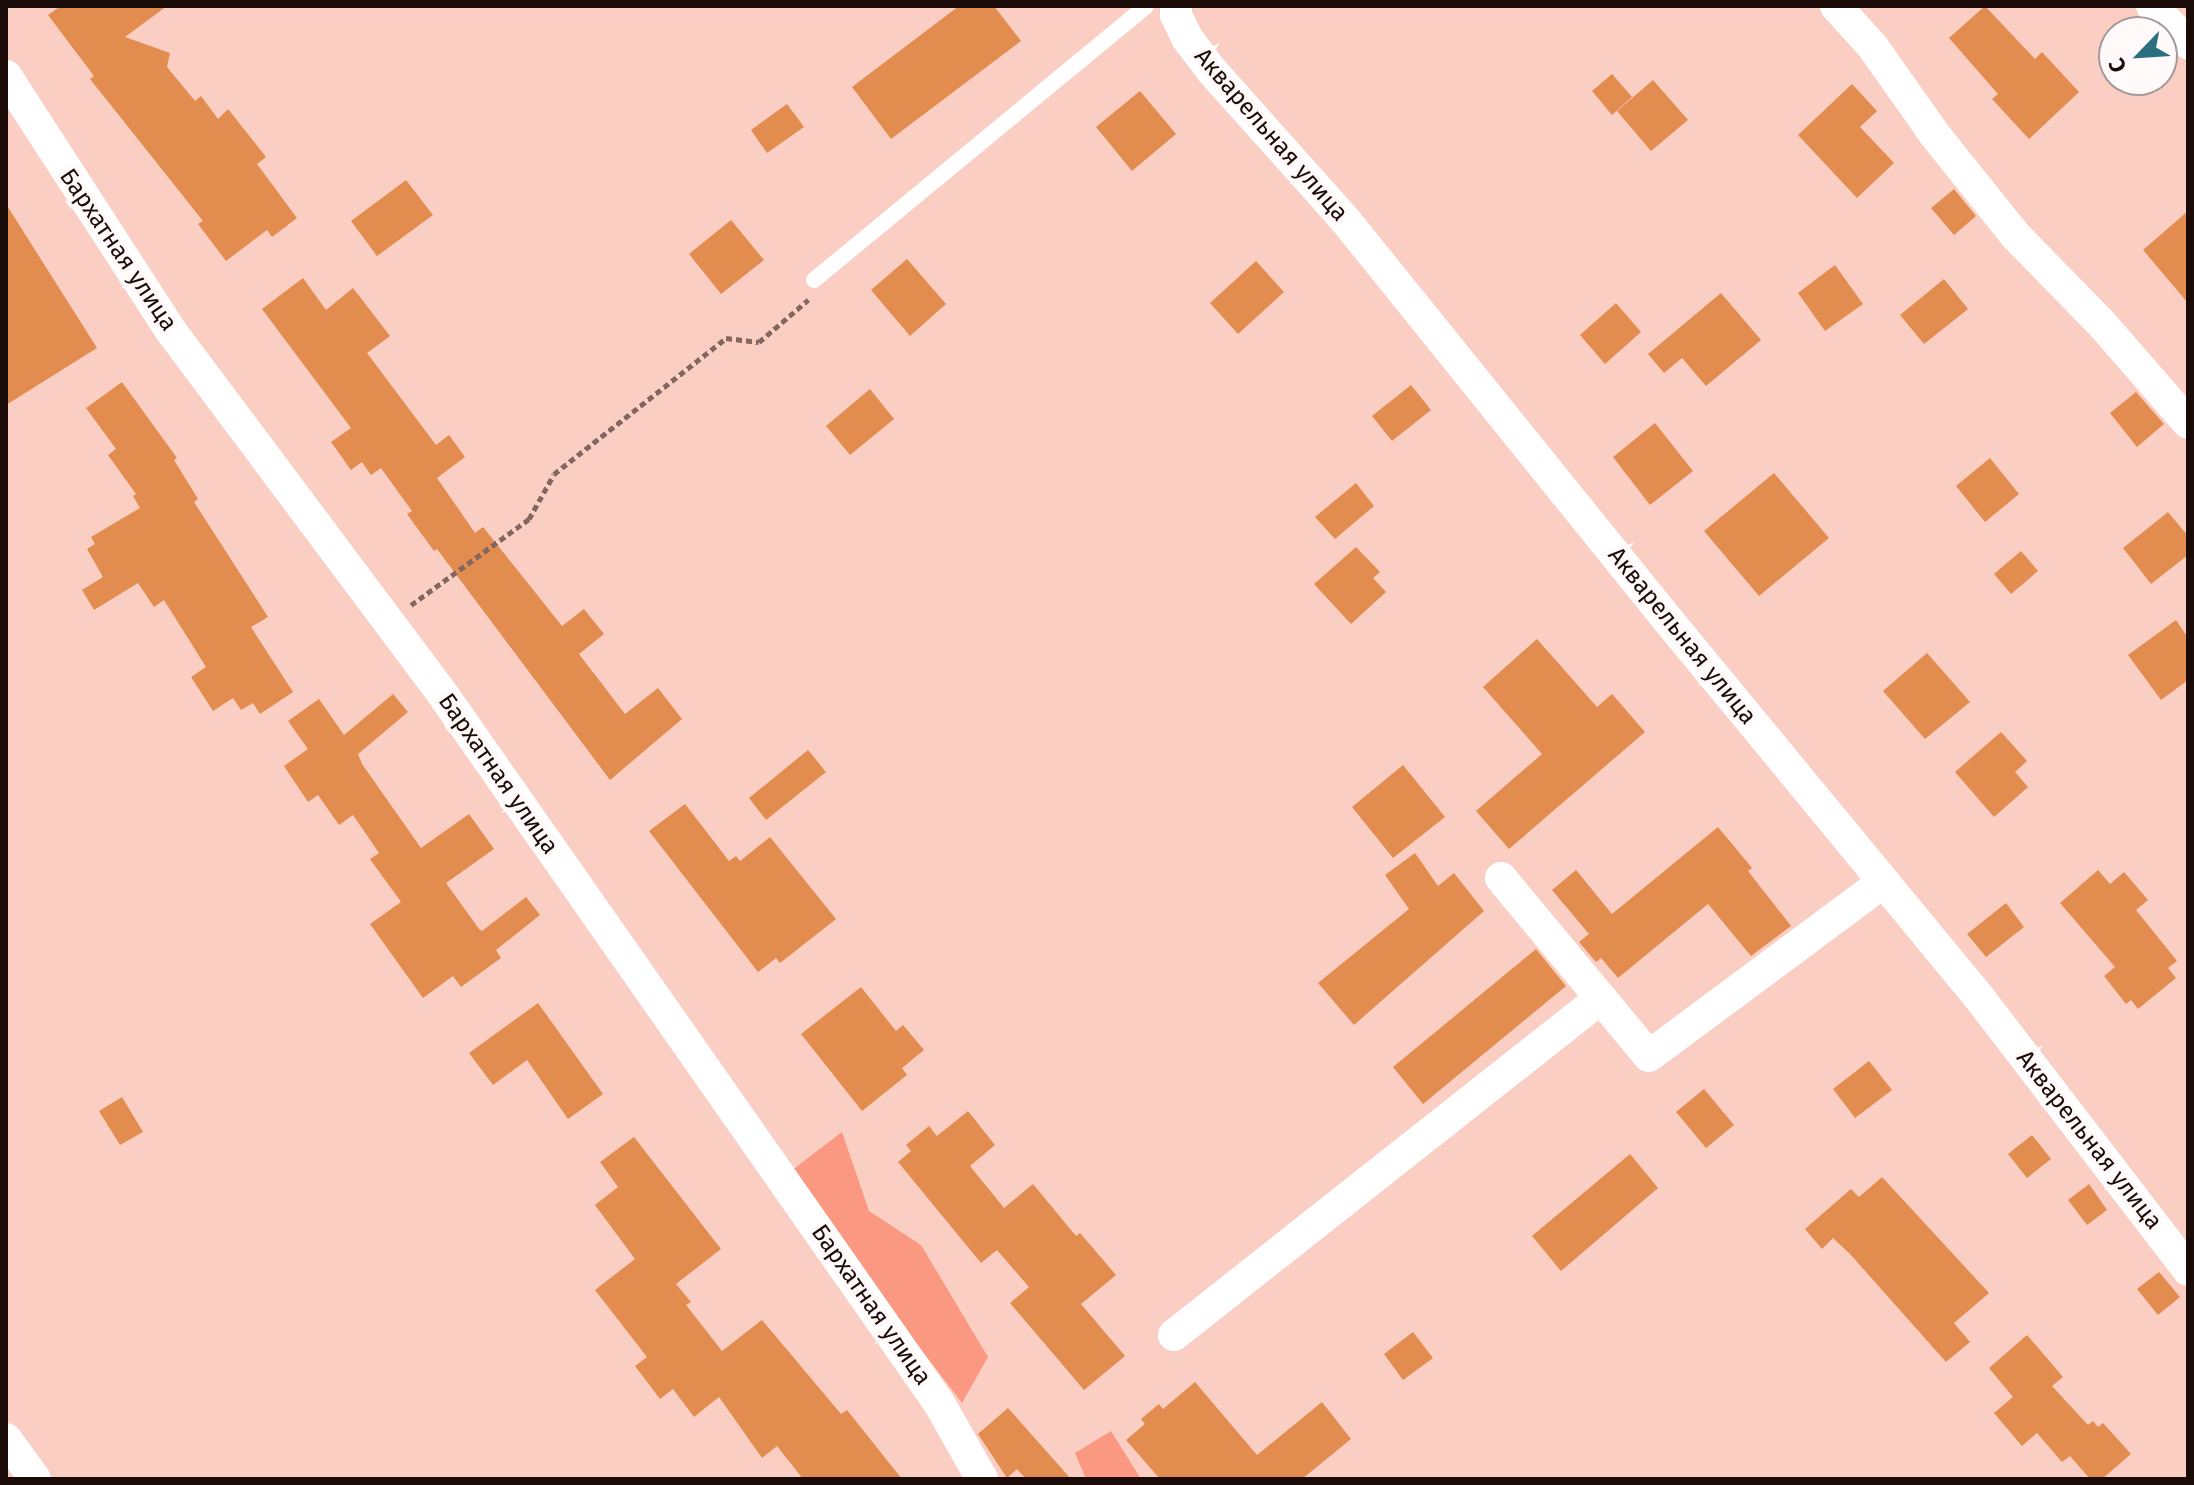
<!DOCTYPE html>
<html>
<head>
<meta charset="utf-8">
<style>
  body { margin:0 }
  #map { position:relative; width:2194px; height:1485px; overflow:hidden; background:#fbcec3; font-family:"Fira Sans",sans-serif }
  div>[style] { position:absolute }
  .green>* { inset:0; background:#fb9881 }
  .building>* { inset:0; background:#e28c50 }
  .path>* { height:5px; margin-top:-2.5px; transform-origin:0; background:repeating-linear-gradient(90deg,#83665f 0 6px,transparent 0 10px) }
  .lane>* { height:16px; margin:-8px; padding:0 8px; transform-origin:8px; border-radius:8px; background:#fff }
  .street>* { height:32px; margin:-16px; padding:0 16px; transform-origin:16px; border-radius:16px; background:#fff }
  span { translate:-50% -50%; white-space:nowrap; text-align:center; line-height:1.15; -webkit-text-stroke:8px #fffaf9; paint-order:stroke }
  .street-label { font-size:24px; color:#1a0b08 }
  .frame { position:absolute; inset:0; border:8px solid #1a0b08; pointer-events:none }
  .north { position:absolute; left:2098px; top:16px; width:80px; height:80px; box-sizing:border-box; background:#fffaf9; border:2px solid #a39a99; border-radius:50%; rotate:245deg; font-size:22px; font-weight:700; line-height:32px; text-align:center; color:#1a0b08 }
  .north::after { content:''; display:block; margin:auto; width:28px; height:36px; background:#2a707f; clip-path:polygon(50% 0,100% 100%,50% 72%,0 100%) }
</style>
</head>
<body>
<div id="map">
  <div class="green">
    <div style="clip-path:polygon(842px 1132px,869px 1211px,921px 1245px,988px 1357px,962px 1403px,787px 1174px)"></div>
    <div style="clip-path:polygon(1111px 1431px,1141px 1479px,1086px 1479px,1075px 1453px)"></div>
  </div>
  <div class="building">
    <div style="clip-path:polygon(61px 6px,167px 6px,125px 37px,170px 53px,167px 67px,195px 101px,201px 96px,218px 119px,228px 109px,266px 157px,257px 164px,297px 218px,272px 237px,267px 230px,226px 261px,198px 224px,203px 221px,90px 79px,94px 76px,48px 15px)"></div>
    <div style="clip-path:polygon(959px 6px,994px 6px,1021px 41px,891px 139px,852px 87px)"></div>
    <div style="clip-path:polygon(1985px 6px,2035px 59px,2042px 52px,2079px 92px,2029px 139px,1992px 99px,1998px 94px,1949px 38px)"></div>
    <div style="clip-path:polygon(1612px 74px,1632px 97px,1612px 115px,1592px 91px)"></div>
    <div style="clip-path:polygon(1653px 80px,1688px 120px,1651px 151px,1617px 111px)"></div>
    <div style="clip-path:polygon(1852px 84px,1877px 111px,1860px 127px,1894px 163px,1857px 198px,1798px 135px)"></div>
    <div style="clip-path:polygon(1140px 91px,1176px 134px,1132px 171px,1096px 127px)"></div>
    <div style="clip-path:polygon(787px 104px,804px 127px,767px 153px,751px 130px)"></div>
    <div style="clip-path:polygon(406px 180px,433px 215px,377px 256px,351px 221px)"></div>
    <div style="clip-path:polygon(1954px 189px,1976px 216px,1954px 235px,1931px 208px)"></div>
    <div style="clip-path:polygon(6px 204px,97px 348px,6px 405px)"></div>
    <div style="clip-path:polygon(2188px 211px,2188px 303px,2143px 250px)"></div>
    <div style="clip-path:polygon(731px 220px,764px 260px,721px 294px,689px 254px)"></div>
    <div style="clip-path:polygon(907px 259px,946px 304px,910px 336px,871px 290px)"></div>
    <div style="clip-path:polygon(1256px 261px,1284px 292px,1238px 334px,1210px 303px)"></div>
    <div style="clip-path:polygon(1835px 265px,1863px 304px,1825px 331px,1798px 293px)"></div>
    <div style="clip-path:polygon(303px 278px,326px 310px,353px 288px,390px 336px,367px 353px,436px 445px,449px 435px,465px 457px,437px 478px,475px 533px,483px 527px,562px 626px,584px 609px,604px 634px,579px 654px,625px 714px,658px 688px,682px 719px,610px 780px,437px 549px,434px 551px,407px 514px,412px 511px,381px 468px,371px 475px,362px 462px,351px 470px,331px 442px,351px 428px,262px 309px)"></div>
    <div style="clip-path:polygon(1944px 279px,1968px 309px,1924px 344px,1900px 315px)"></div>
    <div style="clip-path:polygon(1721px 293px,1761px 340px,1706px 386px,1682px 358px,1664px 373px,1648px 354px)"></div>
    <div style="clip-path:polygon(1616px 303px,1641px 332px,1605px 364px,1580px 335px)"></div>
    <div style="clip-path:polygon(122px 382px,177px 458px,174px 460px,198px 499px,194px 502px,268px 617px,251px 627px,293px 692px,260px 714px,253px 703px,241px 710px,233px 698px,213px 711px,191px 677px,206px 667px,164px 600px,154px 607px,138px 583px,94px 610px,82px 590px,103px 577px,87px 549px,95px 544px,91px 537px,140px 508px,133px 496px,136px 494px,108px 455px,116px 449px,86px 408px)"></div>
    <div style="clip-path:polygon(1411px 385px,1431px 410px,1392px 441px,1372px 416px)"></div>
    <div style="clip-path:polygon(870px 389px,894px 419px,850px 455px,826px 426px)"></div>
    <div style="clip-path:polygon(2136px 392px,2164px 424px,2137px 447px,2110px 413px)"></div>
    <div style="clip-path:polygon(1655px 423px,1693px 471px,1650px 505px,1613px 457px)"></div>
    <div style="clip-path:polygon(1990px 458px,2019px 494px,1985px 522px,1956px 486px)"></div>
    <div style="clip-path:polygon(1774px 473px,1829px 538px,1759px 596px,1704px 531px)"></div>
    <div style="clip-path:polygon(1356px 483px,1374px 506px,1335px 539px,1315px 517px)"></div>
    <div style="clip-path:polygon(2168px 512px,2188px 536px,2188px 555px,2151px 584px,2123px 548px)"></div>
    <div style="clip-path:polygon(1356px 547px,1380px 572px,1373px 578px,1386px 592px,1351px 624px,1314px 584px)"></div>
    <div style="clip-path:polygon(2021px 551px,2038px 571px,2011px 594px,1994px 574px)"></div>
    <div style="clip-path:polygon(2176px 620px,2188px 638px,2188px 680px,2161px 700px,2128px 655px)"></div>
    <div style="clip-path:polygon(1537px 639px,1597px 707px,1612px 694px,1645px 732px,1509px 849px,1476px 811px,1542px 754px,1483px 687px)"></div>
    <div style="clip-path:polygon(1927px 653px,1970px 702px,1925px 739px,1883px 691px)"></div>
    <div style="clip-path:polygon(393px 694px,408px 712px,358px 754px,362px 764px,421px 848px,469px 814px,494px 849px,446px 883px,479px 929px,482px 931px,526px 897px,540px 915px,496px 950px,501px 958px,461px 987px,453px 976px,423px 998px,370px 924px,401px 902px,370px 859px,379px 853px,353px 815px,339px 825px,318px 795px,308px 802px,284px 766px,308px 749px,288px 721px,319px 699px,344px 735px)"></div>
    <div style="clip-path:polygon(2001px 732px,2027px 761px,2015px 772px,2028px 787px,1994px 817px,1955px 772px)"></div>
    <div style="clip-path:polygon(808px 750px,826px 772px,766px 820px,749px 798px)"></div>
    <div style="clip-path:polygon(1403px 765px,1445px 817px,1393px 858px,1352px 807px)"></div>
    <div style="clip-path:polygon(685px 804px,729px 861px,736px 856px,740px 861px,770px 837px,836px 919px,780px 963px,776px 958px,758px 972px,649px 831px)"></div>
    <div style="clip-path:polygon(1718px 827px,1752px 868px,1748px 871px,1791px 926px,1751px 956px,1708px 904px,1618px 978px,1601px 958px,1596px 962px,1579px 942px,1589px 934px,1552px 890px,1576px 870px,1612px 914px)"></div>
    <div style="clip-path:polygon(1415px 853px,1438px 886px,1454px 873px,1484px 911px,1354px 1025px,1318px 983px,1409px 909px,1385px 875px)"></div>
    <div style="clip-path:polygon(2098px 870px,2110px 884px,2124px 872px,2148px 900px,2136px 910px,2177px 961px,2168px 968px,2176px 978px,2138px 1009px,2131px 1000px,2126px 1004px,2104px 976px,2115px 967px,2060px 903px)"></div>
    <div style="clip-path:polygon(2006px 903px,2024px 927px,1986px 957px,1967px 934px)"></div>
    <div style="clip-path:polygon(1536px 949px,1566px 986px,1423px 1104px,1393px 1067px)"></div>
    <div style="clip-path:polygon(861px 987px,896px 1031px,903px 1025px,924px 1050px,902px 1068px,907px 1075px,862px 1111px,801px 1034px)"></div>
    <div style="clip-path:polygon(538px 1003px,603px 1094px,568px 1119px,527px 1060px,493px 1085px,469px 1053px)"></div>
    <div style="clip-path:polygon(1869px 1061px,1892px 1090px,1855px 1118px,1833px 1089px)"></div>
    <div style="clip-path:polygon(1704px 1089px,1734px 1125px,1706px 1148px,1676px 1112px)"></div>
    <div style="clip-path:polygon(122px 1097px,143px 1132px,120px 1145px,99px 1111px)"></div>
    <div style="clip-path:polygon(968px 1111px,995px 1145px,970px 1166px,1004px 1208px,1033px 1184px,1076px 1236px,1080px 1233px,1116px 1275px,1081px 1304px,1125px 1356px,1084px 1390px,1010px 1303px,1029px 1287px,997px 1250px,981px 1263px,898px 1162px,911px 1151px,906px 1145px,929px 1126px,937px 1136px)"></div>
    <div style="clip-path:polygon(2032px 1135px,2051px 1159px,2027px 1178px,2008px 1154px)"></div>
    <div style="clip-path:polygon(634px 1137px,721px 1249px,676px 1284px,691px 1302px,686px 1305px,722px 1351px,762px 1320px,841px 1414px,847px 1410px,902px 1479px,803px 1479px,777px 1446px,762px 1458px,719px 1397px,694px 1417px,673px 1389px,660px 1399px,635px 1366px,647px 1357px,595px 1290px,635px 1259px,595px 1205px,618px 1187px,600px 1162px)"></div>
    <div style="clip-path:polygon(1630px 1154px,1658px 1188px,1561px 1271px,1532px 1236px)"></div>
    <div style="clip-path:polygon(1882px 1177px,1989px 1293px,1954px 1323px,1970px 1342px,1946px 1362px,1850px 1254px,1833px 1238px,1822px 1249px,1805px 1229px,1851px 1189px,1859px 1197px)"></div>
    <div style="clip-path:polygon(2089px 1184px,2107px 1210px,2087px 1225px,2068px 1200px)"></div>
    <div style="clip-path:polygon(2159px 1272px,2180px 1297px,2158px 1315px,2137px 1289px)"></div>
    <div style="clip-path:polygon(1413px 1332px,1433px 1358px,1403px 1380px,1384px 1354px)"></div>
    <div style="clip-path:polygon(2027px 1335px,2063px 1377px,2052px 1386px,2088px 1425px,2093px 1421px,2098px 1427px,2103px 1423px,2131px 1454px,2102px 1479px,2090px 1479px,2070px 1456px,2062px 1462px,2037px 1433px,2022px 1446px,1994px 1413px,2013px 1397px,1989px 1368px)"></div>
    <div style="clip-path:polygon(1195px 1382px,1257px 1455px,1322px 1402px,1351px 1439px,1302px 1479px,1160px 1479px,1126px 1440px,1145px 1424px,1141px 1419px,1159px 1404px,1163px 1409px)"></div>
    <div style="clip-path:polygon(1008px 1408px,1071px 1479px,1026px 1479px,1017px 1469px,1007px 1478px,978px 1434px)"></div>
  </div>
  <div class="path">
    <div style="left:411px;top:605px;width:146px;rotate:-36.1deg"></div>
    <div style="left:529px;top:519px;width:51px;rotate:-60.9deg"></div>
    <div style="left:554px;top:474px;width:219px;rotate:-38.3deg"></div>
    <div style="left:726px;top:338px;width:33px;rotate:7deg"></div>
    <div style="left:759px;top:342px;width:65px;rotate:-40.6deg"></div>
  </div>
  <div class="lane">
    <div style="left:814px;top:280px;width:430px;rotate:-39.5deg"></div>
  </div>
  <div class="street">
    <div style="left:1176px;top:6px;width:9px;rotate:90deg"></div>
    <div style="left:1176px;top:15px;width:25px;rotate:64deg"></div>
    <div style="left:1187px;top:38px;width:41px;rotate:52.9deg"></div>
    <div style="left:1212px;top:71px;width:201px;rotate:48.2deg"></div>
    <div style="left:1346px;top:221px;width:505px;rotate:51.11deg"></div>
    <div style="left:1663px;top:614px;width:495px;rotate:50.5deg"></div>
    <div style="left:1978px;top:996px;width:345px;rotate:52.5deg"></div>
    <div style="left:1836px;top:6px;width:55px;rotate:47.9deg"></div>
    <div style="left:1873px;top:47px;width:108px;rotate:54.8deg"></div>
    <div style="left:1935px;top:135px;width:129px;rotate:51.3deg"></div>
    <div style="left:2016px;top:236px;width:123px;rotate:45.7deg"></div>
    <div style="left:2102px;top:324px;width:131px;rotate:49deg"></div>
    <div style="left:2152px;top:6px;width:52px;rotate:45.8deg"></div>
    <div style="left:6px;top:76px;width:304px;rotate:57.1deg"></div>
    <div style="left:171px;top:331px;width:459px;rotate:53.2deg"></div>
    <div style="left:446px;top:699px;width:859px;rotate:55deg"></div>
    <div style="left:939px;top:1403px;width:87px;rotate:60.5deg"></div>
    <div style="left:1501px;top:878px;width:231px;rotate:50.3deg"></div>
    <div style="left:1649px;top:1056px;width:292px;rotate:-36.6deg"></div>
    <div style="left:1174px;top:1335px;width:544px;rotate:-38.28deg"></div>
    <div style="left:6px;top:1439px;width:49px;rotate:54.1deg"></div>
  </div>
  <div class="street-label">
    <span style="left:1271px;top:135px;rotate:49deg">Акварельная улица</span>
    <span style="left:118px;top:250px;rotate:56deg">Бархатная улица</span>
    <span style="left:1682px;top:636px;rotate:51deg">Акварельная улица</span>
    <span style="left:498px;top:774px;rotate:55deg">Бархатная улица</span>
    <span style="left:2089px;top:1140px;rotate:52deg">Акварельная улица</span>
    <span style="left:871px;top:1305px;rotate:55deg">Бархатная улица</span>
  </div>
  <div class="frame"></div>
  <div class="north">С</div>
</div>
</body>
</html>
